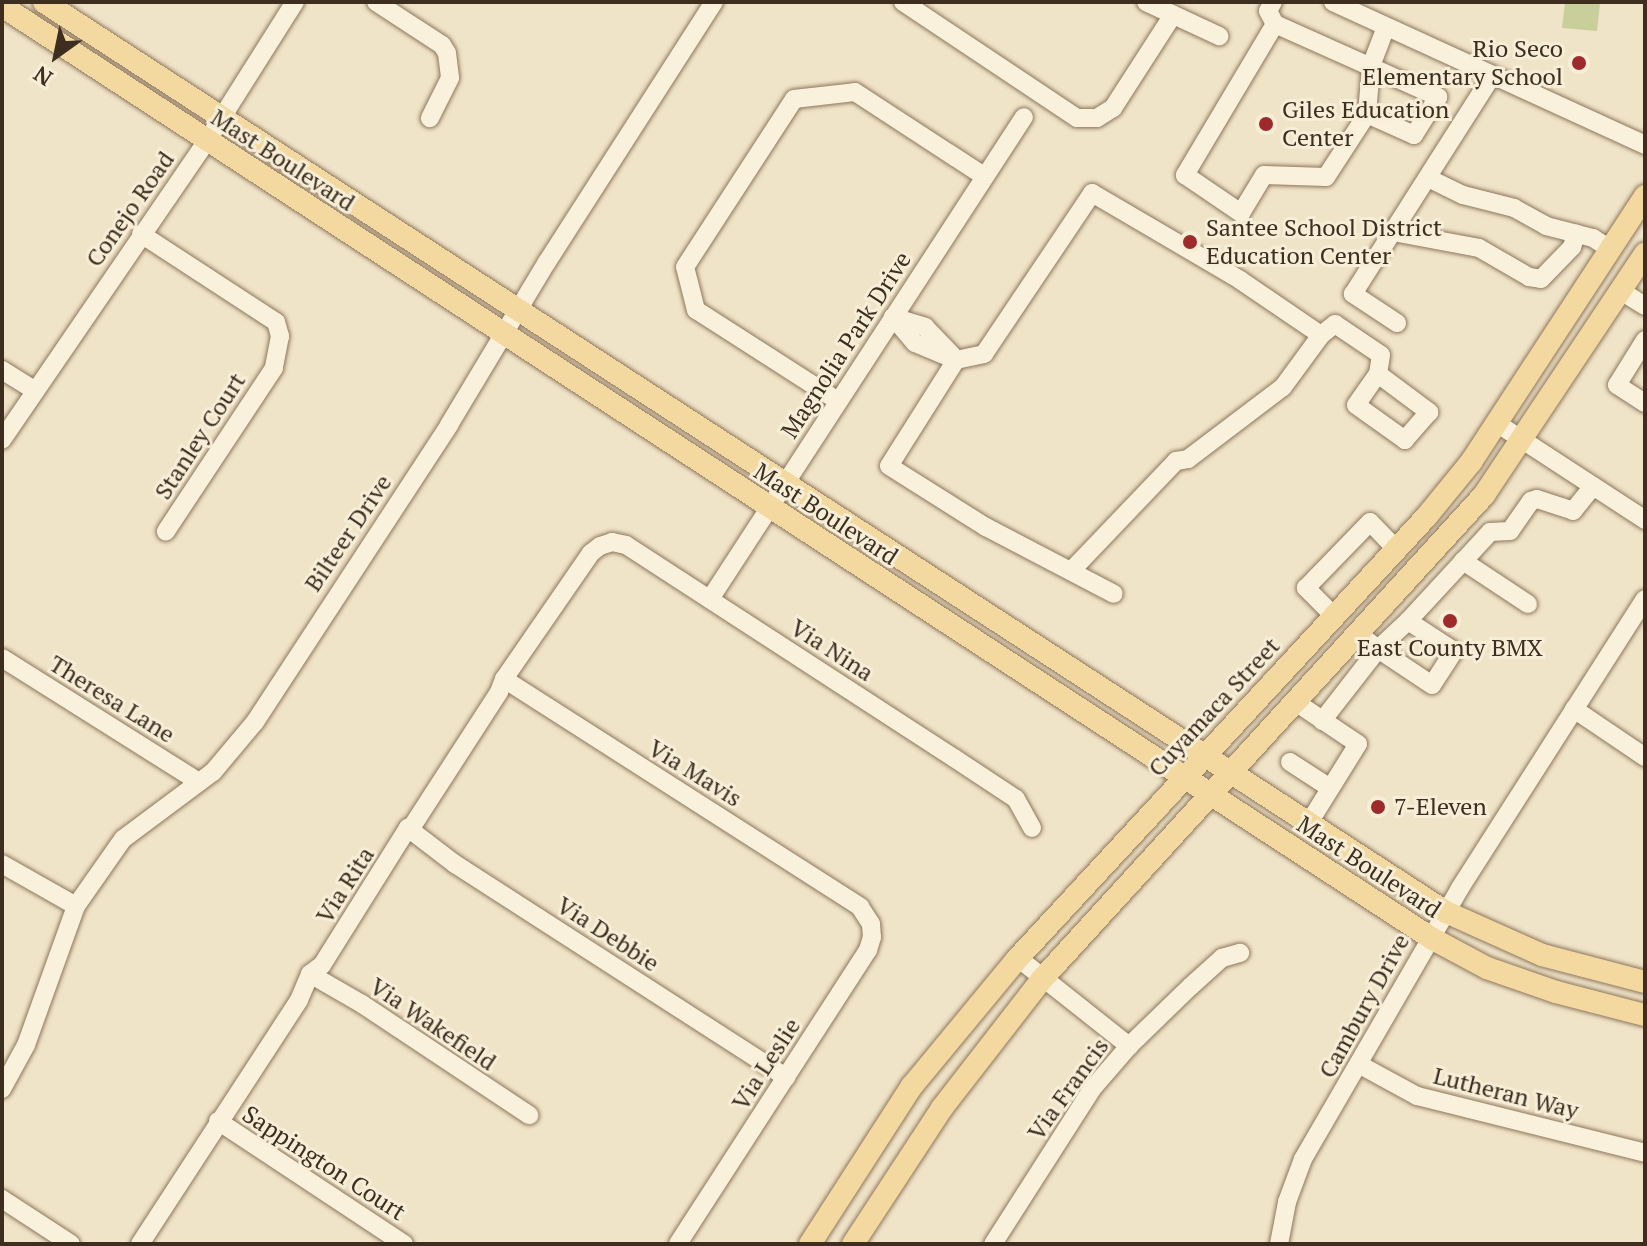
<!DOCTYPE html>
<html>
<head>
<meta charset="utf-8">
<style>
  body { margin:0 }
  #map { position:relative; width:1647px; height:1246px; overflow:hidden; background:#f0e4c8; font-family:"PT Serif",serif }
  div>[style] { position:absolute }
  .green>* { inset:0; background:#c9cf9b }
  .roads { filter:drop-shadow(0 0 2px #8d765c) drop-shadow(0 0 2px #8d765c) }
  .minor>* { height:18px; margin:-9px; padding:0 9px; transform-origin:9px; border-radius:9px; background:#faf1dc }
  .major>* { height:22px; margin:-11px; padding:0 11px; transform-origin:11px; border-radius:11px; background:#f3d9a0 }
  .dots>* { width:22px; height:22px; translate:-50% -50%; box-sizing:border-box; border:4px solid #f7eed8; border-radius:50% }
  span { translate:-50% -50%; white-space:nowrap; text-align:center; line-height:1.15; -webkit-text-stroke:6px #f7eed8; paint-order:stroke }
  .poi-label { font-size:24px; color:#3d2e20 }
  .right { translate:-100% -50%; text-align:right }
  .left { translate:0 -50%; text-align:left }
  .street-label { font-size:24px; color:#3d2e20 }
  .frame { position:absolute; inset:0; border:4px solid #3d2e20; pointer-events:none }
  .north { position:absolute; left:16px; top:16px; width:80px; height:80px; -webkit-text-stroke:6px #f7eed8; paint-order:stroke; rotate:213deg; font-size:22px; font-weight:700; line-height:32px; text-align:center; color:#3d2e20 }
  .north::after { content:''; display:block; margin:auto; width:28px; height:36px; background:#3d2e20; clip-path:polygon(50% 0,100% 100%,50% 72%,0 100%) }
</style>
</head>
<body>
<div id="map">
  <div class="green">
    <div style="clip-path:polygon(1565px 2px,1600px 4px,1597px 31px,1562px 28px)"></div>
  </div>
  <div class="roads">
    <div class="minor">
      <div style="left:376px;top:2px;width:79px;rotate:33.1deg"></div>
      <div style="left:442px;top:45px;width:9px;rotate:58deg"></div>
      <div style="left:447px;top:53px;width:25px;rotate:83deg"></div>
      <div style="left:450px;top:78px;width:45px;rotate:116.6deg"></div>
      <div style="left:903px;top:2px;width:209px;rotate:33.7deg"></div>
      <div style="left:1077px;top:118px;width:20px"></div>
      <div style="left:1097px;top:118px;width:19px;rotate:-32deg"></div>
      <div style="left:1113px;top:108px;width:111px;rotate:-57.2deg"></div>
      <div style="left:1146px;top:2px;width:81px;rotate:25deg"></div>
      <div style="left:1273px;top:2px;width:10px;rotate:119deg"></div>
      <div style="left:1268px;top:11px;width:15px;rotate:62deg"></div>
      <div style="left:1275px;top:24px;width:176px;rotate:120.8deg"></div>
      <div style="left:1185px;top:175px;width:68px;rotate:34.2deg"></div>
      <div style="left:1241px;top:213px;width:44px;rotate:-58.8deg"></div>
      <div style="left:1264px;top:175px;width:62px;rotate:1.8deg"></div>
      <div style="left:1326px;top:177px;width:75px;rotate:-56.9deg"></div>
      <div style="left:1367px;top:114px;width:48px;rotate:-85.2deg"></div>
      <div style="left:1371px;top:66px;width:42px;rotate:-69deg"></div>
      <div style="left:1333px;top:2px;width:343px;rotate:24.6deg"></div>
      <div style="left:1275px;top:24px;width:179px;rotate:24.1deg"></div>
      <div style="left:1438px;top:97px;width:45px;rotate:122.3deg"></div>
      <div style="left:1414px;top:135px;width:51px;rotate:-155.9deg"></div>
      <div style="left:1428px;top:178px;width:39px;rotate:26deg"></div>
      <div style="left:1463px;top:195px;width:53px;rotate:14.3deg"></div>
      <div style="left:1514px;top:208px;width:37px;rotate:29deg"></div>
      <div style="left:1546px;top:226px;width:49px;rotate:14.3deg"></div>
      <div style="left:1593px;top:238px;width:20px;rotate:33deg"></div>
      <div style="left:1393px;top:232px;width:87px;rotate:10.5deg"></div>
      <div style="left:1479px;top:248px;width:58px;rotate:30.1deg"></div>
      <div style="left:1529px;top:277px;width:12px;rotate:9deg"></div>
      <div style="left:1541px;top:279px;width:45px;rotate:-45.9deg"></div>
      <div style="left:1572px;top:247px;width:14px;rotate:-73deg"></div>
      <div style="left:141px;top:234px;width:161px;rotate:33.1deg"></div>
      <div style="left:276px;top:322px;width:15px;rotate:74deg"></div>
      <div style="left:280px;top:336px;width:33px;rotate:101deg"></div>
      <div style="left:274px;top:368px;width:196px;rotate:123.5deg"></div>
      <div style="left:1621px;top:291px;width:28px;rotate:32deg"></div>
      <div style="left:893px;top:317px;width:34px;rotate:50deg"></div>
      <div style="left:915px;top:343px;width:44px;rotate:22.5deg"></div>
      <div style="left:956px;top:360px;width:29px;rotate:-12deg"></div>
      <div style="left:984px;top:354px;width:194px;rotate:-56.1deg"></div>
      <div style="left:1092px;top:193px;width:172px;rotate:30.4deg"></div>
      <div style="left:1240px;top:280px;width:98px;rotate:34.2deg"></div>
      <div style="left:893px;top:317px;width:34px;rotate:17deg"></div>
      <div style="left:925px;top:327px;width:39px;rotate:46deg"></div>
      <div style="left:1397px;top:323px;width:53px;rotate:-146.6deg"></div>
      <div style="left:1353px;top:294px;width:259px;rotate:-57.5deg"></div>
      <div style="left:1645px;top:340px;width:53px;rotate:121.9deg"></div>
      <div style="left:1617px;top:385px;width:33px;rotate:33deg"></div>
      <div style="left:956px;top:360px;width:125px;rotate:122.3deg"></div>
      <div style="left:889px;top:466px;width:115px;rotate:32.2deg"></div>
      <div style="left:986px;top:527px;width:144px;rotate:27.6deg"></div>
      <div style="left:2px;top:370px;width:39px;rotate:32deg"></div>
      <div style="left:838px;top:401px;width:169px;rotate:-147.3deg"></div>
      <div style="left:696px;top:310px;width:44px;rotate:-104.3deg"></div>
      <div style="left:685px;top:267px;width:200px;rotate:-57deg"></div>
      <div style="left:794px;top:99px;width:61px;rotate:-6.5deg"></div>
      <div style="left:855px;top:92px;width:154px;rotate:33.1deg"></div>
      <div style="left:1498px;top:424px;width:176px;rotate:33.1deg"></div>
      <div style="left:2px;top:440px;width:363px;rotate:-55.6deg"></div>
      <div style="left:207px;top:141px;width:165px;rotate:-57.7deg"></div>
      <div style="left:1463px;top:561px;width:78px;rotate:33.5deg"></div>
      <div style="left:1071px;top:571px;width:152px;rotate:-46.3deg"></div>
      <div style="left:1176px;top:461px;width:12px;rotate:-9deg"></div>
      <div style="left:1188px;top:459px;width:119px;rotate:-37.2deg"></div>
      <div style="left:1283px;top:387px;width:64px;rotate:-53.8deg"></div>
      <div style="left:1321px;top:335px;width:18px;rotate:-38deg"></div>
      <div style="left:1335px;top:324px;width:55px;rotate:34deg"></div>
      <div style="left:1381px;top:355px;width:19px;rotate:99deg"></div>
      <div style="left:1378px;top:374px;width:64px;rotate:36.7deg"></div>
      <div style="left:1429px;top:412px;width:37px;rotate:131deg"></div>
      <div style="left:1405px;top:440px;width:60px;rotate:-144.5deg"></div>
      <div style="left:1356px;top:405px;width:38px;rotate:-55deg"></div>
      <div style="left:710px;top:599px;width:575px;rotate:-56.92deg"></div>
      <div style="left:1334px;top:616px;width:40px;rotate:-135deg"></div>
      <div style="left:1306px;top:588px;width:92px;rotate:-45.9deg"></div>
      <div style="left:1370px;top:522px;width:37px;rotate:46deg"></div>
      <div style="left:1408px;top:621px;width:121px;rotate:-47.3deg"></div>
      <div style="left:1490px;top:532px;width:20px;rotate:-3deg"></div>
      <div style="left:1510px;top:531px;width:37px;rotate:-55deg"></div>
      <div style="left:1531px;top:501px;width:6px;rotate:-18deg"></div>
      <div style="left:1537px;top:499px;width:38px;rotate:18deg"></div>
      <div style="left:1573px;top:511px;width:32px;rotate:-51deg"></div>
      <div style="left:1408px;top:621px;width:55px;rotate:33.1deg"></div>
      <div style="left:1454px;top:651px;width:40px;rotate:122.9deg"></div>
      <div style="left:1432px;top:685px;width:65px;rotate:-146.3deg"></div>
      <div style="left:1378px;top:649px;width:41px;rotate:-43deg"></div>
      <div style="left:2px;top:658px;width:231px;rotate:32.2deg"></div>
      <div style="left:504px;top:679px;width:423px;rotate:32.6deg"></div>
      <div style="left:860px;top:907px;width:20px;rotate:57deg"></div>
      <div style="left:871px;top:924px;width:13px;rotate:86deg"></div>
      <div style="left:872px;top:937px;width:14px;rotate:107deg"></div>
      <div style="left:868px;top:950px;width:350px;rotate:122.9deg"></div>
      <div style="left:1297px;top:703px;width:73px;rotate:33.9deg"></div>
      <div style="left:1358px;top:744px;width:91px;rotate:121.9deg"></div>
      <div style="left:1574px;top:709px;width:86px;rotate:34.1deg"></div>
      <div style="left:1322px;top:721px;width:91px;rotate:-52.1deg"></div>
      <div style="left:1378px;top:649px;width:23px;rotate:-142deg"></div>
      <div style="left:1290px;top:762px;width:48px;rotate:33deg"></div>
      <div style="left:408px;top:828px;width:59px;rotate:37.5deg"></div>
      <div style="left:455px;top:864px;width:394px;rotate:32.8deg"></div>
      <div style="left:2px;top:864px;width:85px;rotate:29.6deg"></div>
      <div style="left:1018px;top:958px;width:142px;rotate:38.4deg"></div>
      <div style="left:310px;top:974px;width:60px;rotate:30deg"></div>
      <div style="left:362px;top:1004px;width:201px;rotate:33.6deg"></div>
      <div style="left:1360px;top:1065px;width:65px;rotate:28.5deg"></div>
      <div style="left:1417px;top:1096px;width:235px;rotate:14deg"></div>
      <div style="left:2px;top:1089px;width:50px;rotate:-61.4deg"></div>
      <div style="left:26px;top:1045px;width:148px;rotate:-70.2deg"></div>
      <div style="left:76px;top:906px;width:82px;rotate:-55deg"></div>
      <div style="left:123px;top:839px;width:112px;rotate:-36.7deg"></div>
      <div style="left:213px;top:772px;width:65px;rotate:-50deg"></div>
      <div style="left:255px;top:722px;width:355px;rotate:-56.8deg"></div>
      <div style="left:449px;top:425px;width:190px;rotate:-59deg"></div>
      <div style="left:547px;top:262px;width:309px;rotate:-57.3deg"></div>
      <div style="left:218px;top:1121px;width:223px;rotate:33.5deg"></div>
      <div style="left:2px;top:1199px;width:82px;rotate:33.1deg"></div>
      <div style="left:140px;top:1244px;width:291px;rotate:-56.9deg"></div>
      <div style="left:299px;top:1000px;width:28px;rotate:-67deg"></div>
      <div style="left:310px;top:974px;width:15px;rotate:-37deg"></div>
      <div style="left:322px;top:965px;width:162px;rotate:-57.9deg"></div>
      <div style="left:408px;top:828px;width:6px;rotate:-31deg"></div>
      <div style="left:413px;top:825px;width:158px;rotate:-57.1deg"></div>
      <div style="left:499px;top:692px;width:14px;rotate:-69deg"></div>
      <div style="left:504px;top:679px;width:153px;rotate:-55.4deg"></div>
      <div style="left:591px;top:553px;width:11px;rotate:-38deg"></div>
      <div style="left:600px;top:546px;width:13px;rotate:-18deg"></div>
      <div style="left:612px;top:542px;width:14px;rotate:12deg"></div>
      <div style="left:626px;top:545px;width:391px;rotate:33deg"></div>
      <div style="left:954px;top:758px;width:74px;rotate:33.5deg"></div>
      <div style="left:1016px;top:799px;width:33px;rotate:61deg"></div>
      <div style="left:993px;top:1244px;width:184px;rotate:-57.4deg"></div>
      <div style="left:1092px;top:1089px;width:57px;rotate:-49.3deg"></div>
      <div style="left:1129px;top:1046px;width:86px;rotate:-44.1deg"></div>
      <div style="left:1191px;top:986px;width:42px;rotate:-42.1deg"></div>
      <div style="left:1222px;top:958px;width:19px;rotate:-16deg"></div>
      <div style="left:1279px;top:1244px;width:43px;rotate:-79.2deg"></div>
      <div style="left:1287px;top:1202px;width:46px;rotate:-69.6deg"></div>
      <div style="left:1303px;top:1159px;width:313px;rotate:-59.9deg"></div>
      <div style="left:1460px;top:888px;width:343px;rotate:-57.4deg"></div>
    </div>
    <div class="major">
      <div style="left:44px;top:2px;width:1671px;rotate:32.99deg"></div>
      <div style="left:1446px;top:912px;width:105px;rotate:24.1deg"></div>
      <div style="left:1542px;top:955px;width:106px;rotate:14.7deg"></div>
      <div style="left:2px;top:6px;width:1706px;rotate:33.11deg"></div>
      <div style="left:1431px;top:938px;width:64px;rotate:28.2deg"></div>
      <div style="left:1487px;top:968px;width:73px;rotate:19.2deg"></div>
      <div style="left:1556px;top:992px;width:92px;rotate:14.5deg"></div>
      <div style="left:810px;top:1244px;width:188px;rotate:-57.2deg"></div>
      <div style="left:912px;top:1086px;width:166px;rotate:-50.4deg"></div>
      <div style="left:1018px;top:958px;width:602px;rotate:-47.22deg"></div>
      <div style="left:1427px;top:516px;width:70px;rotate:-50.8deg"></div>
      <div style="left:1471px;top:462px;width:318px;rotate:-56.8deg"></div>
      <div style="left:853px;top:1244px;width:163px;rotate:-56.8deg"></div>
      <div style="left:942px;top:1108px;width:165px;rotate:-52.2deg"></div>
      <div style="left:1043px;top:978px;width:654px;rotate:-47.6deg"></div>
      <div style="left:1484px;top:495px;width:290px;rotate:-56.3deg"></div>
    </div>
  </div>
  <div class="dots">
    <div style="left:1579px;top:63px;background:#9e2a2b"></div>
    <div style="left:1266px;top:124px;background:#9e2a2b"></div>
    <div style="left:1190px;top:242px;background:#9e2a2b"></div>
    <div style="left:1450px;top:621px;background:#9e2a2b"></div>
    <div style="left:1378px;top:807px;background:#9e2a2b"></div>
  </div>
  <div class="poi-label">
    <span class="right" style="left:1563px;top:63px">Rio Seco<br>Elementary School</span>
    <span class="left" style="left:1282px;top:124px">Giles Education<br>Center</span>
    <span class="left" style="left:1206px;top:242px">Santee School District<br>Education Center</span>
    <span style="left:1450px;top:648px">East County BMX</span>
    <span class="left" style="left:1394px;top:807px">7-Eleven</span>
  </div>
  <div class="street-label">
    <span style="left:283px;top:160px;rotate:33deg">Mast Boulevard</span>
    <span style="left:130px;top:209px;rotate:-55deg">Conejo Road</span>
    <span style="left:846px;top:345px;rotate:-57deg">Magnolia Park Drive</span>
    <span style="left:200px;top:436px;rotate:-57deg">Stanley Court</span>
    <span style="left:826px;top:514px;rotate:33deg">Mast Boulevard</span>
    <span style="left:348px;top:533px;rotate:-56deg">Bilteer Drive</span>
    <span style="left:832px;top:650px;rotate:33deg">Via Nina</span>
    <span style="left:112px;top:699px;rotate:32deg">Theresa Lane</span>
    <span style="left:1214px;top:707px;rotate:-47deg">Cuyamaca Street</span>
    <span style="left:695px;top:773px;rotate:32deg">Via Mavis</span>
    <span style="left:1369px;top:867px;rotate:33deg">Mast Boulevard</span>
    <span style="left:345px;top:885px;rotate:-57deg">Via Rita</span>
    <span style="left:608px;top:934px;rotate:33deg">Via Debbie</span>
    <span style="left:1364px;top:1006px;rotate:-61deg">Cambury Drive</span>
    <span style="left:433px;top:1024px;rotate:34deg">Via Wakefield</span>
    <span style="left:766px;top:1064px;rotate:-57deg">Via Leslie</span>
    <span style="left:1068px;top:1089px;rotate:-54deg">Via Francis</span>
    <span style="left:1506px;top:1093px;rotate:14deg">Lutheran Way</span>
    <span style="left:324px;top:1163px;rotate:33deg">Sappington Court</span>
  </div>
  <div class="frame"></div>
  <div class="north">N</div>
</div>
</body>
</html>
